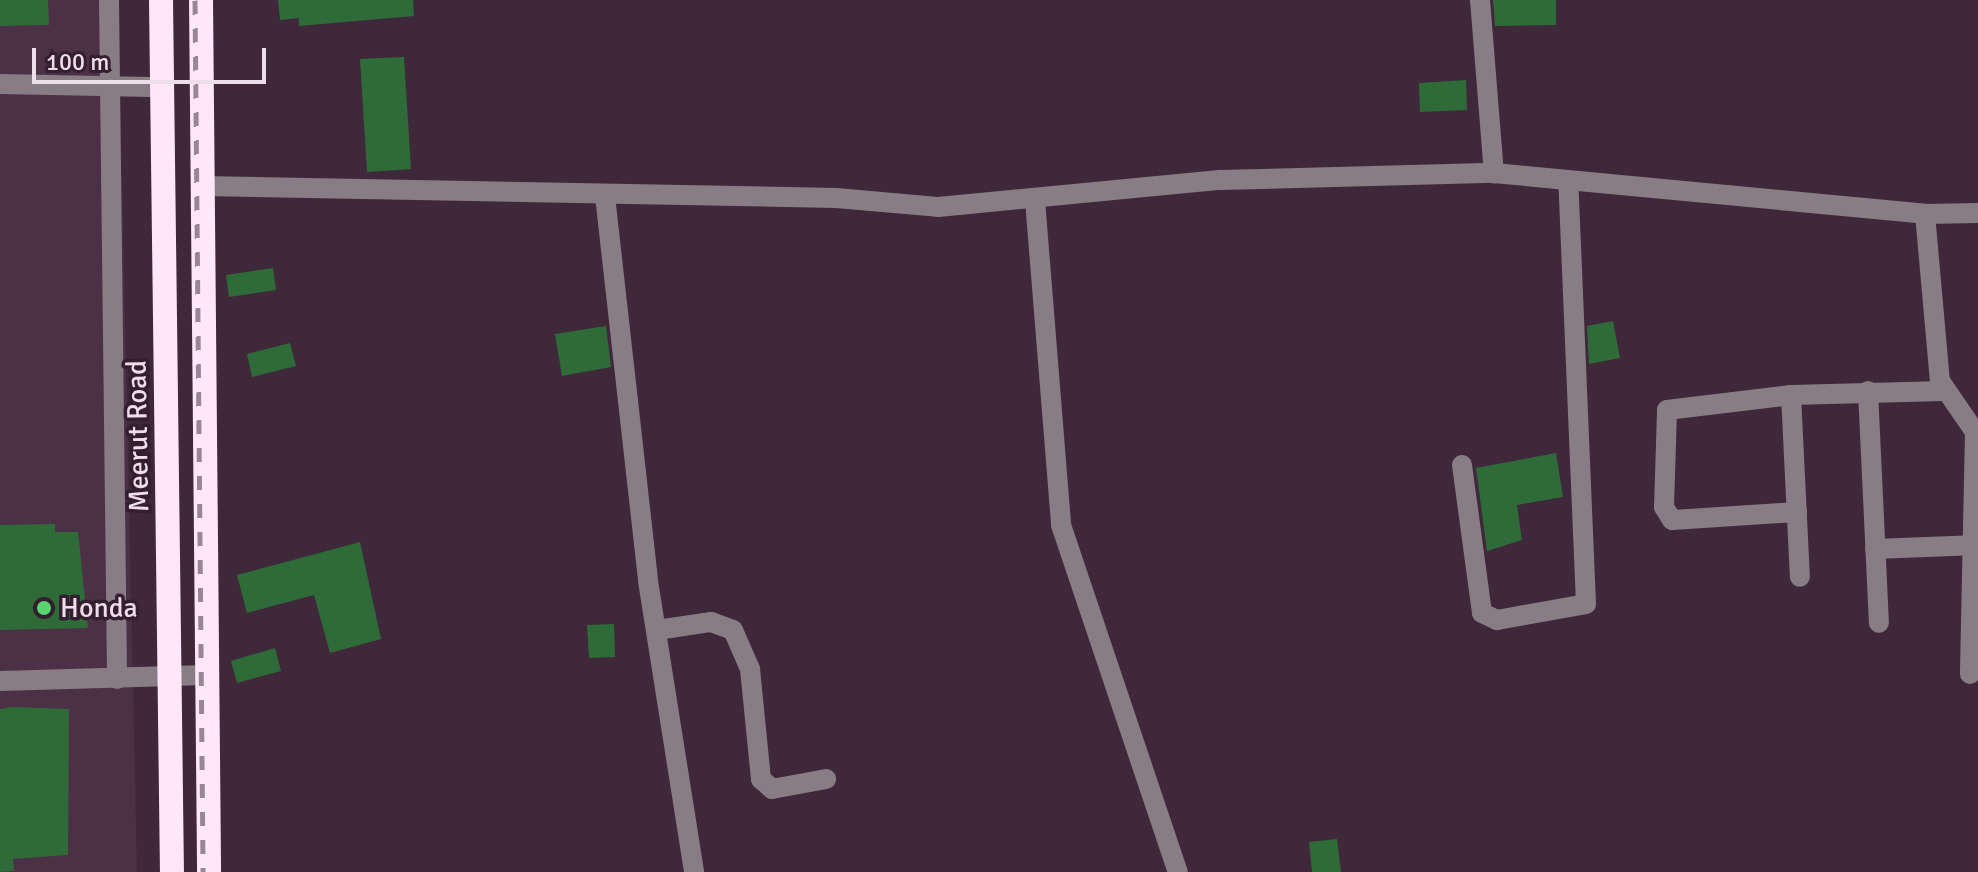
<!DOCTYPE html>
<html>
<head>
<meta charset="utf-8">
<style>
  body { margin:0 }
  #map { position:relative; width:1978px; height:872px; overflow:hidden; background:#3e283a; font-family:Signika,sans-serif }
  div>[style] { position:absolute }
  .built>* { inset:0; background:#4b3046 }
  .building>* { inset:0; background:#2f6b39 }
  .minor>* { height:20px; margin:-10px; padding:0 10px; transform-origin:10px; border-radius:10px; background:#887c85 }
  .highway>* { height:24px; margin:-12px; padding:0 12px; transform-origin:12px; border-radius:12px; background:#ffe7fa }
  .rail>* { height:5px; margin-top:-2.5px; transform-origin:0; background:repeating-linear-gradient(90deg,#998695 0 14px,transparent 0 28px) }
  .dots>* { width:22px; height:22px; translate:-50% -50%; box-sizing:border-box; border:4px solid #341e30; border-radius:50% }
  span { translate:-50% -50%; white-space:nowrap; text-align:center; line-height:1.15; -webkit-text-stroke:7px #341e30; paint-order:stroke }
  .street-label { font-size:28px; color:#eddee9 }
  .poi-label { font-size:28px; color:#eddee9 }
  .left { translate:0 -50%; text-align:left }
  .scale { position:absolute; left:32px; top:48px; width:234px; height:36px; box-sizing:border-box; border:4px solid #eddee9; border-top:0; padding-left:10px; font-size:24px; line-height:28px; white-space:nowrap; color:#eddee9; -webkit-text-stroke:6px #341e30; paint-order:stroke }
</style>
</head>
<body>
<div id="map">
  <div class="built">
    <div style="clip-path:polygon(0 0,118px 0,137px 872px,0 872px)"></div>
  </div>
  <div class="building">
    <div style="clip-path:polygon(0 0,48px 0,49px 25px,0 26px)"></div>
    <div style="clip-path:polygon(278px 0,413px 0,414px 16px,299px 26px,299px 18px,280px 20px)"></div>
    <div style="clip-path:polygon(1493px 0,1556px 0,1556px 25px,1495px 26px)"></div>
    <div style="clip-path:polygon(404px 57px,411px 169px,367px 172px,360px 59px)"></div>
    <div style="clip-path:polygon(1466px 80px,1467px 110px,1420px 112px,1419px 83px)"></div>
    <div style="clip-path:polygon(273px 268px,276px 290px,229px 297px,226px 275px)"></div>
    <div style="clip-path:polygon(1613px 321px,1620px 358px,1589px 364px,1587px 326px)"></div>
    <div style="clip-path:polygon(606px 326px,611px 367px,562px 376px,555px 334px)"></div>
    <div style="clip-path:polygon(290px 343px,296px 366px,252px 377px,247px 354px)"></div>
    <div style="clip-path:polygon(1556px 453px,1563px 497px,1517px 505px,1522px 540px,1487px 551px,1476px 468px)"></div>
    <div style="clip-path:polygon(55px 524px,55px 532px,78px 532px,88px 628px,0 630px,0 525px)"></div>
    <div style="clip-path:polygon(360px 542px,381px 639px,330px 653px,314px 595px,247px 613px,237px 575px)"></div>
    <div style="clip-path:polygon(614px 624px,615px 657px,589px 658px,587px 625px)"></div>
    <div style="clip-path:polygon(275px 648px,281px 671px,237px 683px,231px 661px)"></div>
    <div style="clip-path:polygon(12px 707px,69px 709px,68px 855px,13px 859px,14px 871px,0 872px,0 709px)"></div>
    <div style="clip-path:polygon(1337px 839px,1341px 872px,1312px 872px,1309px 842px)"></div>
  </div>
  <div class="minor">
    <div style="left:109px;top:0;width:679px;rotate:89.32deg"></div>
    <div style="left:1480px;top:0;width:174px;rotate:85.4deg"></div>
    <div style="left:0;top:84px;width:163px;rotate:1.1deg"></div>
    <div style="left:201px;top:186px;width:635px;rotate:1.08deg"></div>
    <div style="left:836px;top:198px;width:102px;rotate:5deg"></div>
    <div style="left:938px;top:207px;width:283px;rotate:-5.5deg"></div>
    <div style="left:1220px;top:180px;width:274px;rotate:-1.5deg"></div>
    <div style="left:1494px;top:173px;width:433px;rotate:5.4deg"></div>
    <div style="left:1925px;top:214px;width:53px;rotate:-1.1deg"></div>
    <div style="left:605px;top:196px;width:387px;rotate:83.6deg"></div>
    <div style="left:648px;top:581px;width:295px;rotate:81deg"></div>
    <div style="left:1035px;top:200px;width:326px;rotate:85.4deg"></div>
    <div style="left:1061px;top:525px;width:366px;rotate:71.4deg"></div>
    <div style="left:1925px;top:214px;width:168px;rotate:84.9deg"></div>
    <div style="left:1940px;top:381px;width:62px;rotate:55.5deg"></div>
    <div style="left:1975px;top:432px;width:242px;rotate:91.2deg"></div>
    <div style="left:1868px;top:391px;width:232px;rotate:87.3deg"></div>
    <div style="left:1791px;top:395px;width:182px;rotate:87.2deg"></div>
    <div style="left:1462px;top:465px;width:149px;rotate:82.3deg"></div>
    <div style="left:1482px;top:613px;width:17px;rotate:25deg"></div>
    <div style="left:1497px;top:620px;width:90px;rotate:-10.2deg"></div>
    <div style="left:1586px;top:604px;width:424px;rotate:-92.4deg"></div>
    <div style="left:1797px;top:512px;width:125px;rotate:176.3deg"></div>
    <div style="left:1672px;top:520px;width:15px;rotate:-122deg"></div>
    <div style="left:1664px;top:507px;width:97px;rotate:-88.2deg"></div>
    <div style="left:1667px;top:410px;width:125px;rotate:-6.9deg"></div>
    <div style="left:1791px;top:395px;width:153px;rotate:-1.5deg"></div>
    <div style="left:1875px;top:549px;width:103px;rotate:-2.2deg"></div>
    <div style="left:657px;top:630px;width:55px;rotate:-8.4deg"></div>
    <div style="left:711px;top:622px;width:23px;rotate:20deg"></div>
    <div style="left:733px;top:630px;width:43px;rotate:66.4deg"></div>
    <div style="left:750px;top:669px;width:111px;rotate:84.3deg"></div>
    <div style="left:761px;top:779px;width:15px;rotate:42deg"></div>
    <div style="left:772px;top:789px;width:55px;rotate:-10.5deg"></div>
    <div style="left:0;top:681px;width:206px;rotate:-1.7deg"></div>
  </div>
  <div class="highway">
    <div style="left:161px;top:0;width:872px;rotate:89.28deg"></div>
    <div style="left:201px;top:0;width:872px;rotate:89.47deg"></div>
  </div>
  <div class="rail">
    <div style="left:195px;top:0;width:872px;rotate:89.47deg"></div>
  </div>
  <div class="dots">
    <div style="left:44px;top:608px;background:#58d56f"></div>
  </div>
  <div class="street-label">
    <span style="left:138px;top:436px;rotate:-91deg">Meerut Road</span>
  </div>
  <div class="poi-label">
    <span class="left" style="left:60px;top:608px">Honda</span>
  </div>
  <div class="scale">100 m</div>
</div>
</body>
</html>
